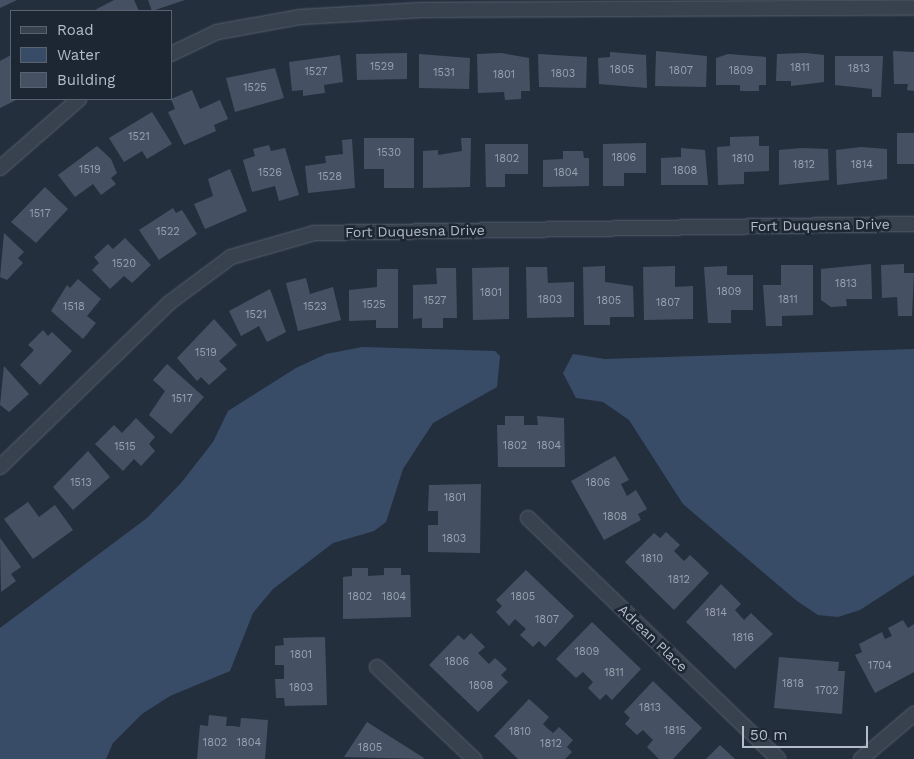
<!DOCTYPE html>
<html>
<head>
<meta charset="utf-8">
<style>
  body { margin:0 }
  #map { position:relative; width:914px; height:759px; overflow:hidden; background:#242f3e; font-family:"Work Sans",sans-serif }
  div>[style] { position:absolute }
  .water>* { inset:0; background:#394c67 }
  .building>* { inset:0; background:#455162 }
  .roads { filter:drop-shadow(0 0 1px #565f6c) drop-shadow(0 0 1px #565f6c) }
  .minor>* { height:14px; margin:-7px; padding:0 7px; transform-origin:7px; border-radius:7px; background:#38414e }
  span { translate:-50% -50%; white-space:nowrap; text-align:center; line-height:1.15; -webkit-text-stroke:5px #1d2633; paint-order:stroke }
  .number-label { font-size:11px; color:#98a1af }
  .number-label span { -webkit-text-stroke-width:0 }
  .street-label { font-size:14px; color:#b4bcc9 }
  .legend { position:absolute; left:10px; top:10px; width:162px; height:90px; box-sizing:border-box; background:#1d2633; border:1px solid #59626f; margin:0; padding:6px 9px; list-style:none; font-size:15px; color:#b4bcc9 }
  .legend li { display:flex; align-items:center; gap:10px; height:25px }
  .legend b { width:25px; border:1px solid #59626f }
  .scale { position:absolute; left:742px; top:726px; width:126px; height:22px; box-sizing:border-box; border:2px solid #b4bcc9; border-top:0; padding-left:6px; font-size:15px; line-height:18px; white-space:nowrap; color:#b4bcc9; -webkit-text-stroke:4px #1d2633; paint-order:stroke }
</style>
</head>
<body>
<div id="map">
  <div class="water">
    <div style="clip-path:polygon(362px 347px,495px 351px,500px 356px,497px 387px,433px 423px,403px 469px,386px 522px,374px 531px,333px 543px,273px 589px,253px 613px,230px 671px,170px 696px,142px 714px,113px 743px,106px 759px,0 759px,0 628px,147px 518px,181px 483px,213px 442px,228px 411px,296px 368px,326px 354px)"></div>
    <div style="clip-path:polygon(914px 349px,914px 575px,860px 610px,838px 617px,818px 615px,797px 601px,683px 504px,629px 420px,603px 402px,576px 398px,563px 373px,573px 354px,605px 359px)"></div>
  </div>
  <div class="building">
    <div style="clip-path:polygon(0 0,17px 0,0 8px)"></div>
    <div style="clip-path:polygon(114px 0,134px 0,139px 11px,93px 11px)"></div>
    <div style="clip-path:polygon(148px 0,185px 0,152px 11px)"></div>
    <div style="clip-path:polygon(656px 51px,707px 56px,706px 87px,655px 86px)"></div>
    <div style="clip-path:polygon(893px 51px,914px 52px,914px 91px,907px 90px,908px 84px,894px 84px)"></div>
    <div style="clip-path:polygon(610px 52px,646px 55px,647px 88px,599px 84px,598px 58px,610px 57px)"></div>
    <div style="clip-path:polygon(407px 53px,407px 79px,357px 80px,356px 54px)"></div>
    <div style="clip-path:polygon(501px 53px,529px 58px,530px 91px,521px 91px,521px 99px,505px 100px,504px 92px,478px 93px,477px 54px)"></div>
    <div style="clip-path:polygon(806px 53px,824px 55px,824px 82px,791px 86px,791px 81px,776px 81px,777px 54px)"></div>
    <div style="clip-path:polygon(419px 54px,470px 58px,469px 89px,419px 88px)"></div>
    <div style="clip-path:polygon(538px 54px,587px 57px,586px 88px,539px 87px)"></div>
    <div style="clip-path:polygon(728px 54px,766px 57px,766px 85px,759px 85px,759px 91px,740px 91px,740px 85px,716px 85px,716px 58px)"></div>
    <div style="clip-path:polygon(11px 55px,11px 99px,18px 99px,0 108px,0 61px)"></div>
    <div style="clip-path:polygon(340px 55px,343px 82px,324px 85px,325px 93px,303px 96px,303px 90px,292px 91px,289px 62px)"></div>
    <div style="clip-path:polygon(835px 56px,883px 56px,881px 97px,872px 97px,872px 89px,835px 85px)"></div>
    <div style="clip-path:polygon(275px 68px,284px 98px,235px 112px,226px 78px)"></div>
    <div style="clip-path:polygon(192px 90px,200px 109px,220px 100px,228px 119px,214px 125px,216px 131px,184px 145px,168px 112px,175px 109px,171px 99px)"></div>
    <div style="clip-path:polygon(152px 112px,172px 144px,147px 159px,142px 151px,124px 162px,109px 138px)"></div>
    <div style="clip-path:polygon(897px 133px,914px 133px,914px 164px,897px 164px)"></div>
    <div style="clip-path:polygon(759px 136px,759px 146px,769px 146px,769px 171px,744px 172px,744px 184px,718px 185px,717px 147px,730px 146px,730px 137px)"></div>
    <div style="clip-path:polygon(364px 138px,414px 138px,414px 188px,384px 188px,384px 169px,364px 169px)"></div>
    <div style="clip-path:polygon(461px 138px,471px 138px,470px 187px,423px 188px,423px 151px,438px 150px,438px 155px,462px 151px)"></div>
    <div style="clip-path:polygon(352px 139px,355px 188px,308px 193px,305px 166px,326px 163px,325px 156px,343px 154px,342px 140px)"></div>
    <div style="clip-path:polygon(646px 143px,646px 173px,624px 173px,624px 186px,603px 186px,603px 144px)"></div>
    <div style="clip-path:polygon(485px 144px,528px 144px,528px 174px,505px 174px,505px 187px,486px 187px)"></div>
    <div style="clip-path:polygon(269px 145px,271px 151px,285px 148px,299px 195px,279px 201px,275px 186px,252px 192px,243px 160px,255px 156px,253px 149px)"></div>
    <div style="clip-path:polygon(97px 146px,111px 159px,117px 173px,111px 178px,116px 184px,101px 195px,93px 184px,75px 197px,58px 175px)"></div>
    <div style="clip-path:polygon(861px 147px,887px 149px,887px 179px,837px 185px,836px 150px)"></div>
    <div style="clip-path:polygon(681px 148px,705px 150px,708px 185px,661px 185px,661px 158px,681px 157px)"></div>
    <div style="clip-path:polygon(802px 148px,828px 149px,829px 180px,779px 185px,779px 150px)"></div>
    <div style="clip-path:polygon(563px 151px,583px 151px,584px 158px,589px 158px,589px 186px,543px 187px,543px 160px,563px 159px)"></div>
    <div style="clip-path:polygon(230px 169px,247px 211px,205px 229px,194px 204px,213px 196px,208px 179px)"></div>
    <div style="clip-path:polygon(45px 187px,68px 209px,36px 243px,11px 222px)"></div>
    <div style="clip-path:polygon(173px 208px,176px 213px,182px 210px,197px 234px,159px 260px,139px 230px)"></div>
    <div style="clip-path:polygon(4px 233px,24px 252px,18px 258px,23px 263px,7px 280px,0 277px)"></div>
    <div style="clip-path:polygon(125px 238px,151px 265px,132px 283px,124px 276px,110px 289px,92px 270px,99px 263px,94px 257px,108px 244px,113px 249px)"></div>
    <div style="clip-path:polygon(871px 264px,872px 299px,846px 299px,847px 306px,831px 307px,821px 300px,821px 269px)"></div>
    <div style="clip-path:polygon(904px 264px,904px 273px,914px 273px,912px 316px,898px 316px,897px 297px,882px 298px,881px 265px)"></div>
    <div style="clip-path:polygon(781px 265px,813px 265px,813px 315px,782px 316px,782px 326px,766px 326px,763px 285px,781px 285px)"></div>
    <div style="clip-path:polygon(605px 266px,605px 282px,633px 286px,634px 317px,610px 317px,610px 325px,584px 325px,583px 267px)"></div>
    <div style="clip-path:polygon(675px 266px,675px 287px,693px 286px,693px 319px,644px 320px,643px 267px)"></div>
    <div style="clip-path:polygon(727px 266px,727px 275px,753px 275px,753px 310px,731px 310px,731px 323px,708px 323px,704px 267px)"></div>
    <div style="clip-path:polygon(509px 267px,509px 319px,473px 320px,472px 268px)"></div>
    <div style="clip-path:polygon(526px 267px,547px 267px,548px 283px,574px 282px,574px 317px,527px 318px)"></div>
    <div style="clip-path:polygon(436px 268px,456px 268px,457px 318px,443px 318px,443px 328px,422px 328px,422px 318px,413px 319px,413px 285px,437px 284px)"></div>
    <div style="clip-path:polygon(377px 269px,398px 269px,398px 328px,376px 328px,376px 320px,349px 321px,349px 290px,377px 287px)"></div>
    <div style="clip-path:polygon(306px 278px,310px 294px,333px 287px,341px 320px,298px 331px,286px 283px)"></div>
    <div style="clip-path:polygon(78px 279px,101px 299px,87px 316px,96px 323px,83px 339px,51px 311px,67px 285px,70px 288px)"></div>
    <div style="clip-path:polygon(270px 289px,286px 332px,267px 342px,259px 326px,241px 336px,229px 311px)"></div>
    <div style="clip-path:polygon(214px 319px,237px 345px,219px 361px,227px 369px,209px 385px,201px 377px,197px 381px,177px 358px)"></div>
    <div style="clip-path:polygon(43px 330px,48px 336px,52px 332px,72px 351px,40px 385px,20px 365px,34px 350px,28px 345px)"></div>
    <div style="clip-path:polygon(167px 364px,204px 397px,171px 434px,149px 415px,165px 391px,153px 380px)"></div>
    <div style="clip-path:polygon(4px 366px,29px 394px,9px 412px,0 405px)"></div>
    <div style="clip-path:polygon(505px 416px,524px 416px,524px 425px,538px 425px,537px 416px,564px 418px,565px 467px,498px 467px,497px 425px,505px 425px)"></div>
    <div style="clip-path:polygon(136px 418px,155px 437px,149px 444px,155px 451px,141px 466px,134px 459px,123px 471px,95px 444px,114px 425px,122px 433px)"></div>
    <div style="clip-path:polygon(88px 451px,110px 477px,73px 510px,53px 487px)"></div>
    <div style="clip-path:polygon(615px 456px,629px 480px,621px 484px,627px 496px,636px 490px,647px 509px,638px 514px,641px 520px,604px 540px,571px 481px)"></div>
    <div style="clip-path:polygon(481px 484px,480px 553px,428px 552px,428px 525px,438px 525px,438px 511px,428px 511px,429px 485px)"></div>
    <div style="clip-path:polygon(28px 502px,39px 517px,55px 505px,73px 530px,33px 559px,4px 519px)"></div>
    <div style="clip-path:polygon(666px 532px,680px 545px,674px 551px,684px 561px,690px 555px,709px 573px,674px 610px,625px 562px,654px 533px,660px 538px)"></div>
    <div style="clip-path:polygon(0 538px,21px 567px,11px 574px,16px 581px,1px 592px)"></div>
    <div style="clip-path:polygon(352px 568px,368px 568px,368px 576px,384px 575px,384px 568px,401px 568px,401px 575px,410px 575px,411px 617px,343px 619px,343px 577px,352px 576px)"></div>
    <div style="clip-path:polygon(526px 570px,574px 616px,545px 647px,539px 641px,533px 647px,520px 635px,526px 629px,515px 619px,509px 626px,496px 612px,502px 606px,496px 600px)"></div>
    <div style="clip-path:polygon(721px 584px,741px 604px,735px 610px,744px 620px,751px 613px,773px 634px,735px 669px,686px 622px)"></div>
    <div style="clip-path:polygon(903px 620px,908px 628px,914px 624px,914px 672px,875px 693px,855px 655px,862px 652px,859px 644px,882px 632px,885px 639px,892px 636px,888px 628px)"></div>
    <div style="clip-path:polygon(592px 622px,641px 669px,612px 700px,606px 694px,600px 700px,588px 688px,593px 682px,583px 672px,576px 678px,556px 659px)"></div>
    <div style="clip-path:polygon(471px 633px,485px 647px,478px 653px,489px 664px,495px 658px,507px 669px,501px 675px,508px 682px,478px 712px,429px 665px,458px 635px,464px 640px)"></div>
    <div style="clip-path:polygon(325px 637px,327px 705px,285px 706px,284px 698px,276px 698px,275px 679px,284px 679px,284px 665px,275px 665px,275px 646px,284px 645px,283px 638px)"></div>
    <div style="clip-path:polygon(779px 657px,839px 662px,838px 671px,845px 671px,842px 714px,774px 708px)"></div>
    <div style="clip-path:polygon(653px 681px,702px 728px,673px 759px,659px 759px,647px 747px,653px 740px,643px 730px,637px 735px,625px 724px,630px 718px,624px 712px)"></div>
    <div style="clip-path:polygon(529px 699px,549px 717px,543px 724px,547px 728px,553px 733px,559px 727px,573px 740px,567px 747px,572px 752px,565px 759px,518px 759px,494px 736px)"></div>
    <div style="clip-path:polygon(209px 715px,227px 717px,226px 726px,233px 726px,240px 727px,241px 718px,268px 720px,265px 759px,197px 759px,200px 725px,208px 726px)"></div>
    <div style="clip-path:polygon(367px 722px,424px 758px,423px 759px,344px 757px)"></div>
    <div style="clip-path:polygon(720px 745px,735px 759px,706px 759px)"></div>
  </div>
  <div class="roads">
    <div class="minor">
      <div style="left:171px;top:54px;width:51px;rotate:-25.6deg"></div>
      <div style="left:217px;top:32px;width:84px;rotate:-10.2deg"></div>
      <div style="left:300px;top:17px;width:122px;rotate:-3.3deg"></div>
      <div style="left:422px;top:10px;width:492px;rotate:-0.3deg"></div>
      <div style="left:0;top:168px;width:105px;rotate:-41.1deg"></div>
      <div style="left:0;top:467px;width:235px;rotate:-44.1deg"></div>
      <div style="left:169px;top:303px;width:77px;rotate:-36.6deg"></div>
      <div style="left:231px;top:257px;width:86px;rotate:-16.1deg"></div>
      <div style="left:314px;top:233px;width:600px;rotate:-0.86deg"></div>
      <div style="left:528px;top:518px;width:347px;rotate:43.9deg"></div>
      <div style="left:377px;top:667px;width:134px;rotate:43.5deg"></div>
      <div style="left:861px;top:759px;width:70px;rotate:-40.3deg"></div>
    </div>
  </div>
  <div class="number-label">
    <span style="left:382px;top:67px">1529</span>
    <span style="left:800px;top:68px">1811</span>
    <span style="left:859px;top:69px">1813</span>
    <span style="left:622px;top:70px">1805</span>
    <span style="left:681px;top:71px">1807</span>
    <span style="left:741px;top:71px">1809</span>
    <span style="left:316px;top:72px">1527</span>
    <span style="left:444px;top:73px">1531</span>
    <span style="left:563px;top:74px">1803</span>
    <span style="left:504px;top:75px">1801</span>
    <span style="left:255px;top:88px">1525</span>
    <span style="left:139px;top:137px">1521</span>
    <span style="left:389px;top:153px">1530</span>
    <span style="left:624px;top:158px">1806</span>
    <span style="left:507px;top:159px">1802</span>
    <span style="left:743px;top:159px">1810</span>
    <span style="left:804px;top:165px">1812</span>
    <span style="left:862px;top:165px">1814</span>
    <span style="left:90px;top:170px">1519</span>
    <span style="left:685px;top:171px">1808</span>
    <span style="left:270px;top:173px">1526</span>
    <span style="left:566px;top:173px">1804</span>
    <span style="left:330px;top:177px">1528</span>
    <span style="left:40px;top:214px">1517</span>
    <span style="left:168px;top:232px">1522</span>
    <span style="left:124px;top:264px">1520</span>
    <span style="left:846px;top:284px">1813</span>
    <span style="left:729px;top:292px">1809</span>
    <span style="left:491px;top:293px">1801</span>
    <span style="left:550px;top:300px">1803</span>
    <span style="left:788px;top:300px">1811</span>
    <span style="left:435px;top:301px">1527</span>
    <span style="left:609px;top:301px">1805</span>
    <span style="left:668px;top:303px">1807</span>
    <span style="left:374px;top:305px">1525</span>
    <span style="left:74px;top:307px">1518</span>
    <span style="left:315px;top:307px">1523</span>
    <span style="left:256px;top:315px">1521</span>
    <span style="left:206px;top:353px">1519</span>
    <span style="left:182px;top:399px">1517</span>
    <span style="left:515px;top:446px">1802</span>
    <span style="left:549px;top:446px">1804</span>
    <span style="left:125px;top:447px">1515</span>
    <span style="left:81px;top:483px">1513</span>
    <span style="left:598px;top:483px">1806</span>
    <span style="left:455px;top:498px">1801</span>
    <span style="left:615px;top:517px">1808</span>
    <span style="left:454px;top:539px">1803</span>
    <span style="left:652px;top:559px">1810</span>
    <span style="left:679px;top:580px">1812</span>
    <span style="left:360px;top:597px">1802</span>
    <span style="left:394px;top:597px">1804</span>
    <span style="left:523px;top:597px">1805</span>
    <span style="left:716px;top:613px">1814</span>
    <span style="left:547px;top:620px">1807</span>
    <span style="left:743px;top:638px">1816</span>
    <span style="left:587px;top:652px">1809</span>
    <span style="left:301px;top:655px">1801</span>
    <span style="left:457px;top:662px">1806</span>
    <span style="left:880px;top:666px">1704</span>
    <span style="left:614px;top:673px">1811</span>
    <span style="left:793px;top:684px">1818</span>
    <span style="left:481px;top:686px">1808</span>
    <span style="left:301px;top:688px">1803</span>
    <span style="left:827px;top:691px">1702</span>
    <span style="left:650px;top:708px">1813</span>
    <span style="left:675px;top:731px">1815</span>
    <span style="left:520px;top:732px">1810</span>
    <span style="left:215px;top:743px">1802</span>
    <span style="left:249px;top:743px">1804</span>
    <span style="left:551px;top:744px">1812</span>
    <span style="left:370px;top:748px">1805</span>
  </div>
  <div class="street-label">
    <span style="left:820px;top:225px;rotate:-1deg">Fort Duquesna Drive</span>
    <span style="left:415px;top:231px;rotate:-1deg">Fort Duquesna Drive</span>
    <span style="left:653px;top:638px;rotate:44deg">Adrean Place</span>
  </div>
  <ul class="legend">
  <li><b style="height:6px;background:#38414e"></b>Road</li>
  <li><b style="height:14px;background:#394c67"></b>Water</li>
  <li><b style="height:14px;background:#455162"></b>Building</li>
  </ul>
  <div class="scale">50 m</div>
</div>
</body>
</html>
